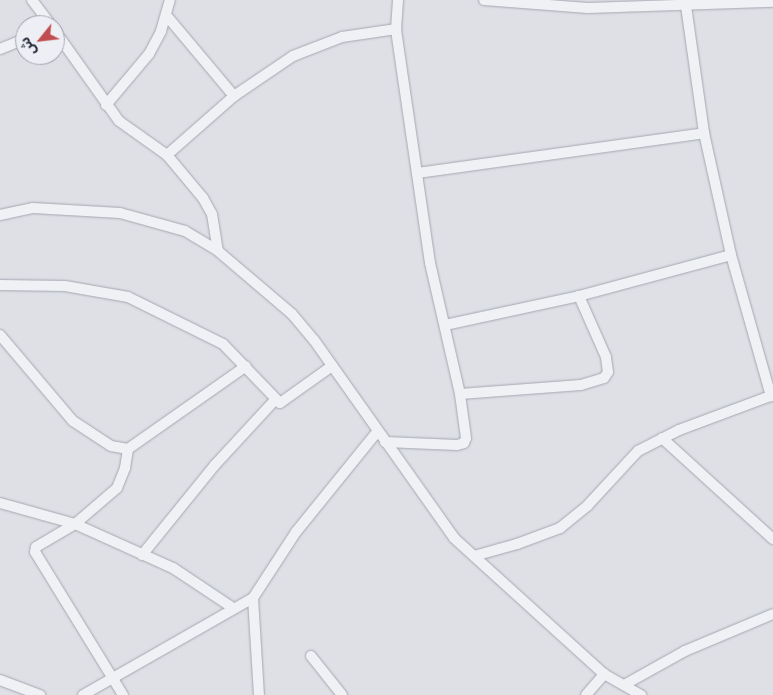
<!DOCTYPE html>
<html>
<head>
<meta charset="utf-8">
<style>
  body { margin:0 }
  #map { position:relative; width:773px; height:695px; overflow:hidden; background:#dee0e6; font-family:Mulish,"Noto Sans Arabic",sans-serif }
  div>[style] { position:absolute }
  .roads { filter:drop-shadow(0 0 1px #a4a7b0) drop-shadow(0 0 1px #a4a7b0) }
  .minor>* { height:10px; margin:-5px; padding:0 5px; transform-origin:5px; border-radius:5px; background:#f0f1f5 }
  span { translate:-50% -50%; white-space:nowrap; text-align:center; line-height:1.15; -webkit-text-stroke:4.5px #edeff4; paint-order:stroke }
  .north { position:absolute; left:15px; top:15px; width:50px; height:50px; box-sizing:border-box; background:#edeff4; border:1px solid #9fa1aa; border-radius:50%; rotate:241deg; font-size:14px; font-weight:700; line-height:20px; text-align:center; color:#292d3c }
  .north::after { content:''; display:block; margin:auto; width:18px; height:22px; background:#c14d50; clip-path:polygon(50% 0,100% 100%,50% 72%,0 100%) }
</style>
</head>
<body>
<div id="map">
  <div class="roads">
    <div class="minor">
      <div style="left:32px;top:0;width:31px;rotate:53deg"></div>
      <div style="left:484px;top:0;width:104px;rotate:4.4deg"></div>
      <div style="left:588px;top:8px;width:185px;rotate:-1.9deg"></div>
      <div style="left:686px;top:6px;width:128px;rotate:81.9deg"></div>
      <div style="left:704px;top:133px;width:125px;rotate:77.5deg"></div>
      <div style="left:731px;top:255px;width:147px;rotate:74.2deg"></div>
      <div style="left:166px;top:15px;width:106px;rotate:50deg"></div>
      <div style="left:55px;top:31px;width:110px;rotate:54.6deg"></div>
      <div style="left:119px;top:121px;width:59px;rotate:35.3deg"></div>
      <div style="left:167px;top:155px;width:56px;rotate:50.1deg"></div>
      <div style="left:203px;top:198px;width:18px;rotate:61deg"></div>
      <div style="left:212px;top:214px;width:37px;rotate:81deg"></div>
      <div style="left:0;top:49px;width:27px;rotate:-22deg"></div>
      <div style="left:106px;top:105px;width:67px;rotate:-49.9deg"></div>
      <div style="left:149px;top:54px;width:26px;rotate:-62deg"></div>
      <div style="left:161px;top:31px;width:32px;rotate:-74deg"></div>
      <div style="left:167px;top:155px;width:89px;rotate:-41.4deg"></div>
      <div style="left:234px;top:96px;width:71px;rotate:-34.1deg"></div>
      <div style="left:293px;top:56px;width:53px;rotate:-21.2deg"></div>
      <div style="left:342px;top:37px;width:55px;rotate:-8.4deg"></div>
      <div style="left:417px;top:173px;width:290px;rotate:-7.9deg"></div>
      <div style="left:0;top:215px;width:34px;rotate:-12deg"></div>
      <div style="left:33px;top:208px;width:87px;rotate:3.3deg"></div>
      <div style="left:120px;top:213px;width:67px;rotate:15.5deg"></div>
      <div style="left:185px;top:231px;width:39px;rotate:31deg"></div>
      <div style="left:218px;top:251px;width:97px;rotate:40.4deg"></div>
      <div style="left:292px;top:314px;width:34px;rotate:50deg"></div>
      <div style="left:314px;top:340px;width:242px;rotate:54.7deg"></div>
      <div style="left:454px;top:538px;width:202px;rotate:42.2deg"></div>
      <div style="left:604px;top:674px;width:43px;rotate:29.6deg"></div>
      <div style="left:0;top:285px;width:65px;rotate:0.9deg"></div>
      <div style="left:65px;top:286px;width:64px;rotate:9.9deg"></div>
      <div style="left:128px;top:297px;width:106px;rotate:26.3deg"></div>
      <div style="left:223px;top:344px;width:82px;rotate:46deg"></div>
      <div style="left:280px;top:403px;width:64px;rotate:-35.4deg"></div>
      <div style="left:445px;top:325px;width:137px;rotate:-12.2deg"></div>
      <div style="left:579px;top:296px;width:157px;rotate:-15.1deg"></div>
      <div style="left:0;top:335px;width:113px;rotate:49.7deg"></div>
      <div style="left:73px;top:421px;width:45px;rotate:33.3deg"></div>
      <div style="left:111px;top:446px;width:17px;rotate:10deg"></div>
      <div style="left:460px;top:394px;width:121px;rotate:-4.3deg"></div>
      <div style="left:581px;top:385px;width:24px;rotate:-17deg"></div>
      <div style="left:604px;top:378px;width:7px;rotate:-56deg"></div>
      <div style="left:608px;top:372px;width:15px;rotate:-98deg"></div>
      <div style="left:606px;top:357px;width:67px;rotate:-113.9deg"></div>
      <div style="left:662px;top:438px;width:150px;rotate:42.3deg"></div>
      <div style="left:385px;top:442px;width:72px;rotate:2.4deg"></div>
      <div style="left:457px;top:445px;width:7px;rotate:-16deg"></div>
      <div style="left:464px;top:443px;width:5px;rotate:-68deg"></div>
      <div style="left:466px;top:438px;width:44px;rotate:-97.8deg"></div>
      <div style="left:460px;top:394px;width:134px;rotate:-102.9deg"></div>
      <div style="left:430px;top:263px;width:236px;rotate:-98.3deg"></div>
      <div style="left:396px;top:29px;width:29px;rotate:-86deg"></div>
      <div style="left:0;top:503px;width:78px;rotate:15.6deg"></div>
      <div style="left:75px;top:524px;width:107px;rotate:24.2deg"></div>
      <div style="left:173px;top:568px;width:72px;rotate:33.7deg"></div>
      <div style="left:142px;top:555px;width:116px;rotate:-51deg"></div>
      <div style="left:215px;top:465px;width:88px;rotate:-47.3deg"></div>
      <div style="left:474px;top:556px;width:45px;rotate:-15.6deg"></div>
      <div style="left:517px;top:544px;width:46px;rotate:-20.4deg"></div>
      <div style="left:560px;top:528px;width:36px;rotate:-39deg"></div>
      <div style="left:588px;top:505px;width:74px;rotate:-47.2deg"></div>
      <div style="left:638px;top:451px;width:46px;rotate:-27.1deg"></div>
      <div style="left:679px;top:430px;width:100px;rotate:-20.4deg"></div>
      <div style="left:253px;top:598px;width:97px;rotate:86.5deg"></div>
      <div style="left:311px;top:656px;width:50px;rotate:51.5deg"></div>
      <div style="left:0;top:680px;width:43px;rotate:20.6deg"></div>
      <div style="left:624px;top:685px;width:70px;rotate:-29.1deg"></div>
      <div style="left:685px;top:651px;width:95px;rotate:-22.8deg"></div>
      <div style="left:83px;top:695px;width:196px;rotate:-29.7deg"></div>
      <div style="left:253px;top:598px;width:79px;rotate:-56.9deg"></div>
      <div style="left:296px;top:532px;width:129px;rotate:-51deg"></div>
      <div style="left:123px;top:695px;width:168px;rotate:-121.6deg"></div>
      <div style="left:35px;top:552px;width:5px;rotate:-79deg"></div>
      <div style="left:36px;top:547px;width:45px;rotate:-30.5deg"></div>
      <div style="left:75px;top:524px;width:55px;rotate:-40.6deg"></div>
      <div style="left:117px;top:488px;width:22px;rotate:-68deg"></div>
      <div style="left:125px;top:468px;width:19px;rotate:-81deg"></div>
      <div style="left:128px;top:449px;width:144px;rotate:-35.1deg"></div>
      <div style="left:586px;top:695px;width:28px;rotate:-49deg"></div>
    </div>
  </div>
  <div class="north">ش</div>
</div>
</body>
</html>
